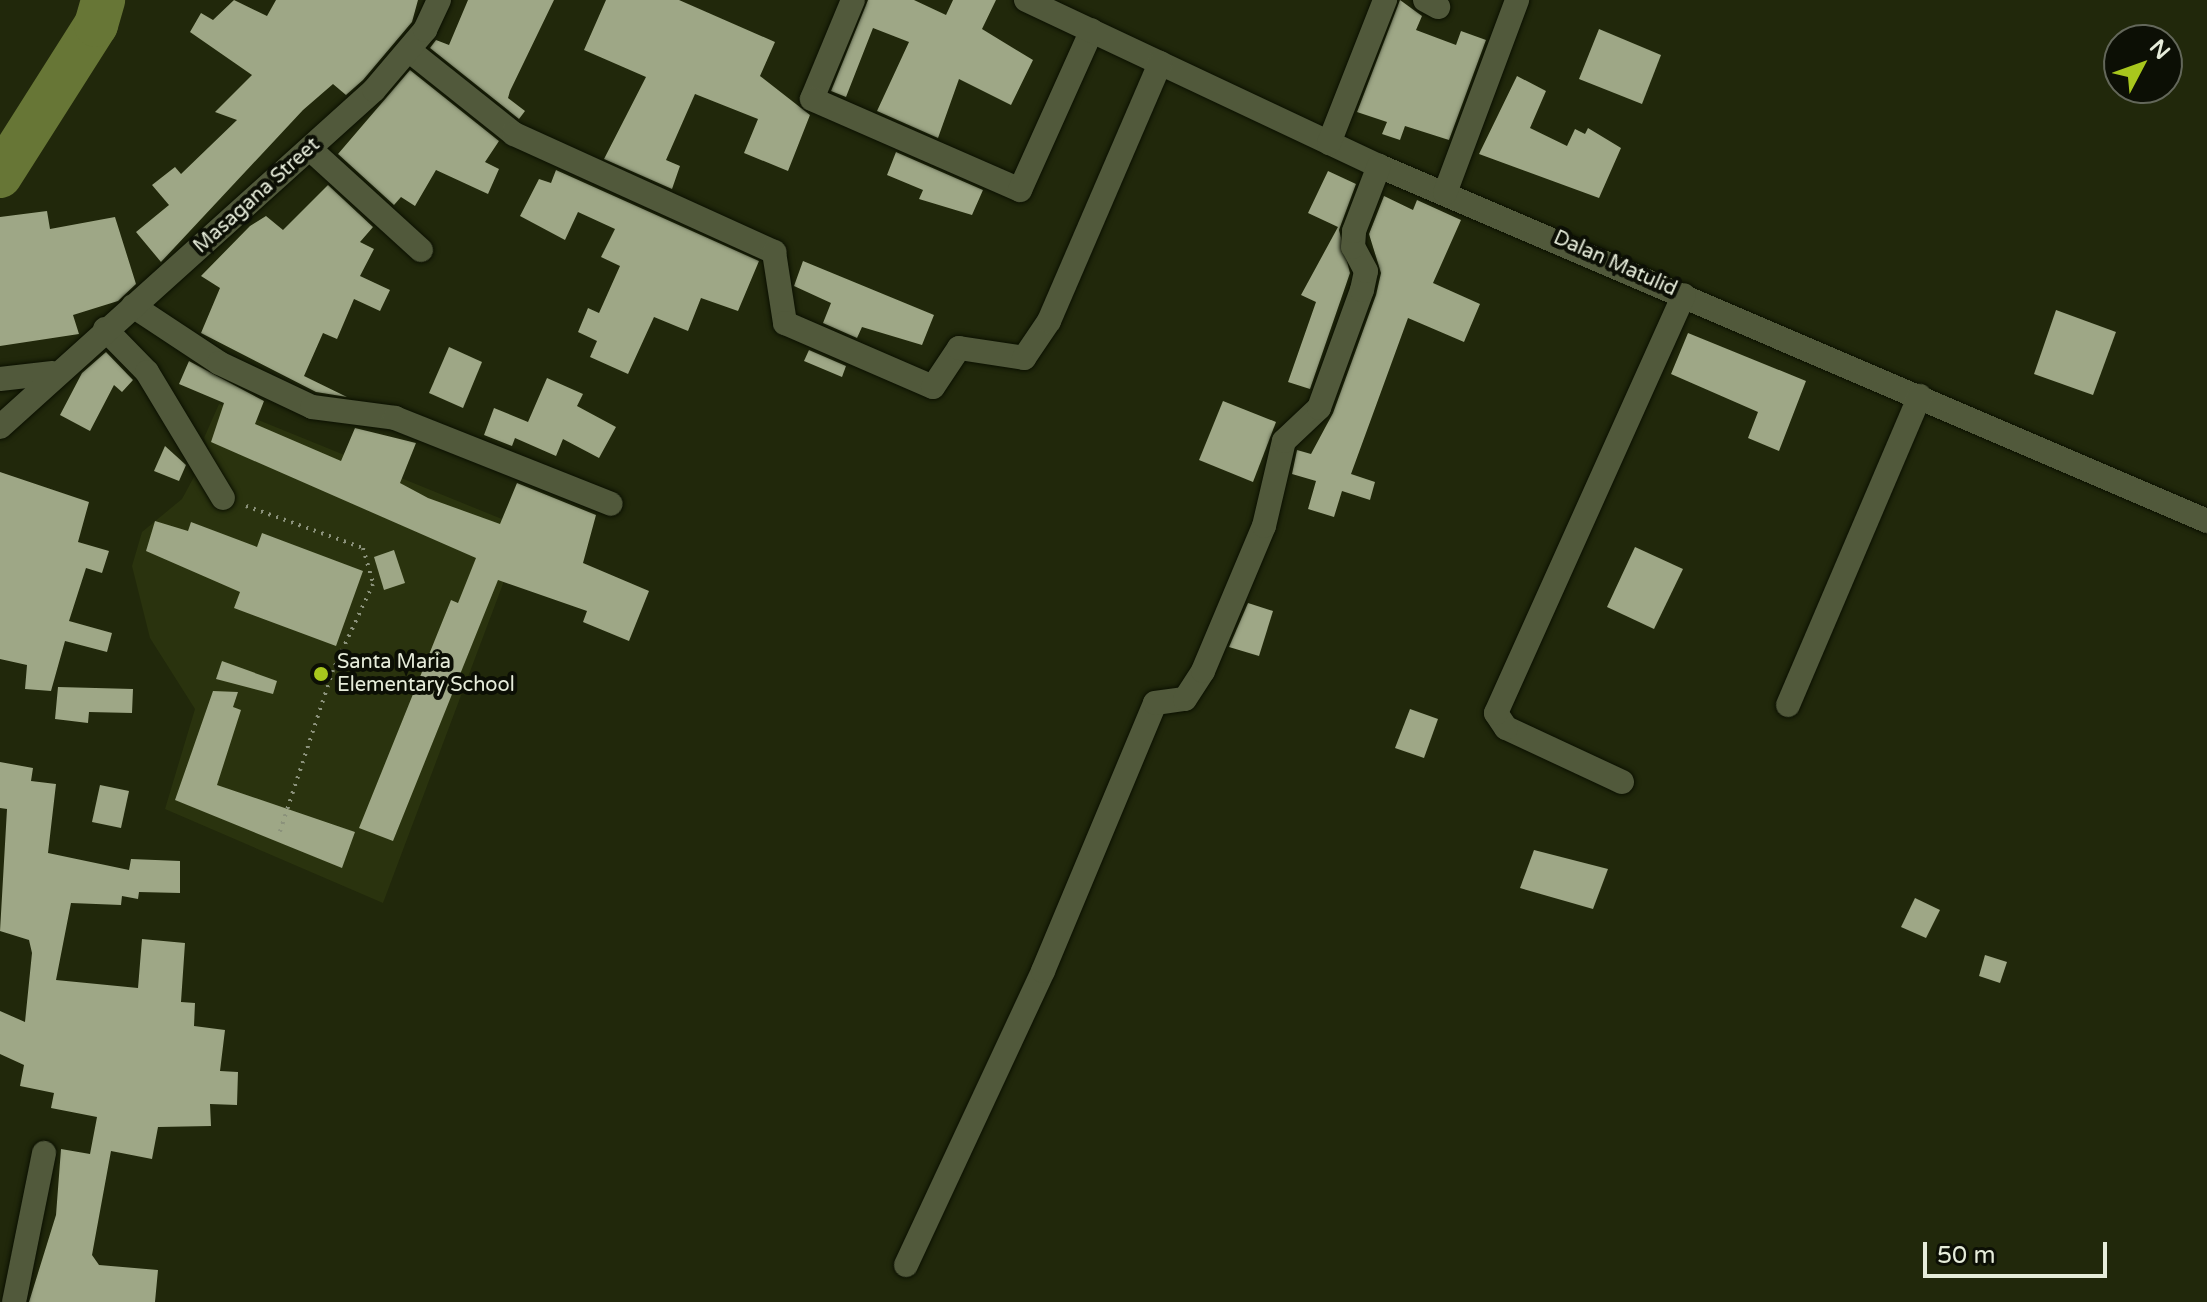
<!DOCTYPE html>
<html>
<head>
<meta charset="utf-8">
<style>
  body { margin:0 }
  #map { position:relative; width:2207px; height:1302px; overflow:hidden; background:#21280b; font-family:"Varela Round",sans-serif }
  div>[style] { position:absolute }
  .built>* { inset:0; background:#2a330e }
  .river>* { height:44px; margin:-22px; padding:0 22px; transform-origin:22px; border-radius:22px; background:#677636 }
  .building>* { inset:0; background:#9ea786 }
  .path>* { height:4px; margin-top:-2px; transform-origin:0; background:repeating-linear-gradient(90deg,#8b927b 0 2px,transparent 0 8px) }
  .roads { filter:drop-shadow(0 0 2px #0b1000) drop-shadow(0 0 2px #0b1000) }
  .minor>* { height:24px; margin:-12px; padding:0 12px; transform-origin:12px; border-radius:12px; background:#51593b }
  .dots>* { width:22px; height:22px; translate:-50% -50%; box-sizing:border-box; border:4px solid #0c0f05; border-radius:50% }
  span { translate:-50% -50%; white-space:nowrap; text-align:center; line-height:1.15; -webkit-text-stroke:8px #0c0f05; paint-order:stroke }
  .street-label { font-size:20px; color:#e6ecda }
  .poi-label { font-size:20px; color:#e6ecda }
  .left { translate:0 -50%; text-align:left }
  .north { position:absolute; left:2103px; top:24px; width:80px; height:80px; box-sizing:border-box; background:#0c0f05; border:2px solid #63675a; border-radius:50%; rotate:49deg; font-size:22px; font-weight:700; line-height:32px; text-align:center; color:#e6ecda }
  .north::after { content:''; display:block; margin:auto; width:28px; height:36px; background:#a8c71d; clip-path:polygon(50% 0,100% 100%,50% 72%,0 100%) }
  .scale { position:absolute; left:1923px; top:1242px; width:184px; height:36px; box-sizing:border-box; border:4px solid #e6ecda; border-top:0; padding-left:10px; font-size:24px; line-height:28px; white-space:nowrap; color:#e6ecda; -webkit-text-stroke:6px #0c0f05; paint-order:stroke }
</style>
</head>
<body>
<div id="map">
  <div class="built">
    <div style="clip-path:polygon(219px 404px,524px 528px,383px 903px,165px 809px,195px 709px,150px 638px,132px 566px,142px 532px,182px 499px,209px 449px,204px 438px)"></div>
  </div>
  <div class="river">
    <div style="left:0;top:176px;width:179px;rotate:-57.6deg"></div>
    <div style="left:96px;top:25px;width:26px;rotate:-74deg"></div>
  </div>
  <div class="building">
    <div style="clip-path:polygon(234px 0,267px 16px,276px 0,418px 0,412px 22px,363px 80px,346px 95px,333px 84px,303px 110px,161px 262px,136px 232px,169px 205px,152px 185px,175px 167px,181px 174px,237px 120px,215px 112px,252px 75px,190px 32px,201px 13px,213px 20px)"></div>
    <div style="clip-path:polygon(468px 0,554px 0,510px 91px,508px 98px,525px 111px,519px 119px,430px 48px,436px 40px,449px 45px)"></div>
    <div style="clip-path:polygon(606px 0,679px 0,775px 42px,760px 76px,810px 115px,788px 171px,744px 153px,758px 119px,695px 94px,666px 160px,680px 166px,672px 189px,604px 159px,646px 77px,584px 50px)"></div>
    <div style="clip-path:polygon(868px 0,914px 0,946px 15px,953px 0,996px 0,982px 29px,1033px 60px,1011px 105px,959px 79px,938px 138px,877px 111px,909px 42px,873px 28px,846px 97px,831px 91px)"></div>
    <div style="clip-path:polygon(1400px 0,1422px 16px,1416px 30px,1456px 45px,1461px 31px,1486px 40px,1449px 140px,1405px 126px,1400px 140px,1382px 134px,1387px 122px,1357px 112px)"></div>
    <div style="clip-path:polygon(1599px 29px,1661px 55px,1642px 104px,1579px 79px)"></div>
    <div style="clip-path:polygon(410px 70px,499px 141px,485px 162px,499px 169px,488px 194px,436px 170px,415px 206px,401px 197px,394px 205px,338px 154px)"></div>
    <div style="clip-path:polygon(1517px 76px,1546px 91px,1530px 128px,1567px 146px,1575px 129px,1585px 134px,1588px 128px,1621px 148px,1599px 198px,1479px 154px)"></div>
    <div style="clip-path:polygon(896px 152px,983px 190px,972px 215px,919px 199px,923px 190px,887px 175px)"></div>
    <div style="clip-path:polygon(556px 170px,759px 261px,738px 311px,701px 298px,688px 331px,654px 317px,628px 374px,590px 357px,597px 341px,578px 332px,588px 308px,599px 313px,620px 266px,601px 257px,615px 229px,578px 212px,565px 240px,520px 216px,539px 179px,551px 183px)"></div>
    <div style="clip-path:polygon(1328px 171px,1356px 184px,1339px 230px,1350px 273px,1310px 389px,1288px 382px,1316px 302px,1301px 295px,1338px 227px,1308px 213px)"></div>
    <div style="clip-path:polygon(328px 185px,373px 227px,360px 242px,374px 249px,360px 276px,390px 290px,380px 311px,354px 299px,337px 339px,323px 333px,304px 376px,347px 397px,316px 392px,201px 333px,220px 288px,201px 276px,250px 226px,266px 216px,283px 230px)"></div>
    <div style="clip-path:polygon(1384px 196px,1413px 210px,1417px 200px,1461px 220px,1433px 283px,1480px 304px,1464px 342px,1408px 318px,1351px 474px,1375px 482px,1370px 500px,1342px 491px,1334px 517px,1308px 509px,1316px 481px,1292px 474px,1297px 450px,1311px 454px,1333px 413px,1376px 295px,1381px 273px,1369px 234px)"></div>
    <div style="clip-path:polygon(47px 211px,50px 229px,115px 217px,136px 284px,118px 301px,73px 315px,79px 334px,0 346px,0 217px)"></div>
    <div style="clip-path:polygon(803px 261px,934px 315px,922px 345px,862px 327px,857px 338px,823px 323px,831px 303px,794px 286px)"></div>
    <div style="clip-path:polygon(2056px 310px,2116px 332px,2093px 395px,2034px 374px)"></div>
    <div style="clip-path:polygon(1688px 333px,1806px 381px,1779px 451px,1748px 438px,1758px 412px,1671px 374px)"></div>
    <div style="clip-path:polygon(449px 347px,482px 362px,463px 408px,429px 393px)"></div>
    <div style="clip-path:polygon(809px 350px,846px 366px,842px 377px,804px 361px)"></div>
    <div style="clip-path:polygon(106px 352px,133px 380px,122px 392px,114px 385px,90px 431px,60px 415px,82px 373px)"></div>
    <div style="clip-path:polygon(189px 361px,264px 401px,255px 424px,341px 461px,355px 428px,416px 443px,400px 483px,428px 498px,500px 524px,517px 483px,596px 515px,583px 563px,649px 591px,629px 641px,583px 622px,587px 611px,498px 580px,393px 841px,359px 828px,451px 600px,458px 603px,476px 558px,211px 442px,224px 403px,179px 384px)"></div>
    <div style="clip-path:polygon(547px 378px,583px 394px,577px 406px,616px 427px,599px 458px,563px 439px,556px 456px,515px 438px,512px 446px,484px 435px,494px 408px,528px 422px)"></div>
    <div style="clip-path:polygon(1223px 401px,1276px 422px,1253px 482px,1199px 460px)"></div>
    <div style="clip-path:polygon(165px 446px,186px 465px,179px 481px,154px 471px)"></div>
    <div style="clip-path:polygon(0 472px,89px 502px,78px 542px,109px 551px,102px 573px,86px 568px,69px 621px,112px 633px,107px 652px,65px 641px,51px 691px,25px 689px,27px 665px,0 659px)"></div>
    <div style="clip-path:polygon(155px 521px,188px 531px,191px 522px,257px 547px,262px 533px,363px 571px,336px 646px,234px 608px,240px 592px,146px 551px)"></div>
    <div style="clip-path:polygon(1635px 547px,1683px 569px,1654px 629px,1607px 607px)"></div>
    <div style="clip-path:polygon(394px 550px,405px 583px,384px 590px,374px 557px)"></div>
    <div style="clip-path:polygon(1248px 603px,1273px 611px,1259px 656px,1229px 647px)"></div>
    <div style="clip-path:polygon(222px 661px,277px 681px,273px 694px,216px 679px)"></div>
    <div style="clip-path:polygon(58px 687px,133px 689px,132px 713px,89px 712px,88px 723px,55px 719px)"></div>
    <div style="clip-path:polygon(213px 691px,238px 692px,233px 707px,241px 710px,217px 785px,355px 832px,342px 868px,175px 800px)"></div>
    <div style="clip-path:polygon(1410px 709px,1438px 719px,1424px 758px,1395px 748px)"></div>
    <div style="clip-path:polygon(0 762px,33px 768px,31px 781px,56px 784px,48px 853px,129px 870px,131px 859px,180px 861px,180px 893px,139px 892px,138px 899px,122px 896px,121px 905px,71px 903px,56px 980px,138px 988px,142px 939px,185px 943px,181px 1002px,195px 1003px,194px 1026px,225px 1030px,220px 1071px,238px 1072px,237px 1105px,210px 1104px,211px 1126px,158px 1127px,152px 1159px,111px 1151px,92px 1255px,99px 1265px,158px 1270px,155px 1302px,29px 1302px,56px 1215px,61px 1149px,90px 1154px,97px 1117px,51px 1108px,54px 1093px,20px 1086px,24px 1065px,0 1054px,0 1011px,25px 1022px,32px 953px,29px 940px,0 931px,7px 809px,0 808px)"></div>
    <div style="clip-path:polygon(100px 785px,129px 791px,121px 828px,92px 822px)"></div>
    <div style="clip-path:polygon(1534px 850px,1608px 869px,1593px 909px,1520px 888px)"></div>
    <div style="clip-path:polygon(1915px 898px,1940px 910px,1926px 938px,1901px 927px)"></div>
    <div style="clip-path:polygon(1985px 955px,2007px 962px,2000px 983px,1979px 976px)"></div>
  </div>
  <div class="path">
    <div style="left:246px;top:506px;width:124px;rotate:19.7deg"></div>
    <div style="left:363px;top:548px;width:37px;rotate:74deg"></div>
    <div style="left:373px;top:584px;width:95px;rotate:114.9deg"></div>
    <div style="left:333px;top:670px;width:173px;rotate:108.2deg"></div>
  </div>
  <div class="roads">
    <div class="minor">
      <div style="left:853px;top:0;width:107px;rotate:112.5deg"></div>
      <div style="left:812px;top:99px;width:227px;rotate:23.6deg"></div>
      <div style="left:1020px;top:190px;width:175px;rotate:-65.8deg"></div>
      <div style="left:1026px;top:0;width:390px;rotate:25.2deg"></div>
      <div style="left:1379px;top:166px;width:901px;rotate:23.21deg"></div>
      <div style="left:1425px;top:0;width:15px;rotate:28deg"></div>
      <div style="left:410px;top:51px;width:133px;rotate:38.6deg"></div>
      <div style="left:514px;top:134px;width:286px;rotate:24.4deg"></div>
      <div style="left:774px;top:252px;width:72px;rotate:81.2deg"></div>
      <div style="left:785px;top:323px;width:161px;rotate:23.4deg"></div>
      <div style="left:933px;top:387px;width:47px;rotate:-56.3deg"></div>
      <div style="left:959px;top:348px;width:66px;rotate:8.7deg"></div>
      <div style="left:1024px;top:358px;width:45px;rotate:-56deg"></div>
      <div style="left:1049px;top:321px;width:281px;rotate:-66.7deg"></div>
      <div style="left:1329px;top:143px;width:154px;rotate:-68.6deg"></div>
      <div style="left:310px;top:149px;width:150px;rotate:42.3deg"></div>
      <div style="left:1445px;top:193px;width:206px;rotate:-69.5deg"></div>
      <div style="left:133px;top:306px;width:103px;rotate:33.5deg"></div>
      <div style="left:219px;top:363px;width:103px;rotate:25.3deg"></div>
      <div style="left:312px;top:407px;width:84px;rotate:7.5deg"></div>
      <div style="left:395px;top:418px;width:232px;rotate:21.7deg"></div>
      <div style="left:105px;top:329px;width:60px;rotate:45.7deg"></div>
      <div style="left:147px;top:372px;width:147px;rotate:58.9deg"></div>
      <div style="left:0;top:379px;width:53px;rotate:-6.5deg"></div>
      <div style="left:0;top:427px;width:503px;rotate:-42.02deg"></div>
      <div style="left:374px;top:90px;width:79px;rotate:-49.6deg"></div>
      <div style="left:425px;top:30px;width:33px;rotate:-65deg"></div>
      <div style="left:1788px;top:705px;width:336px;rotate:-66.9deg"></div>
      <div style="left:1622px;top:782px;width:128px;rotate:-155deg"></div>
      <div style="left:1506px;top:728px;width:18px;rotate:-124deg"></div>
      <div style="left:1496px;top:713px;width:458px;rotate:-65.8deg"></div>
      <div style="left:906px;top:1265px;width:324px;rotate:-65deg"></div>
      <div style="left:1043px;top:971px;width:290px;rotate:-67.3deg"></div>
      <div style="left:1155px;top:703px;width:30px;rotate:-8deg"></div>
      <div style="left:1185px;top:699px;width:33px;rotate:-57deg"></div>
      <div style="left:1203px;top:671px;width:157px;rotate:-67.2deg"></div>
      <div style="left:1264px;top:526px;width:87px;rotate:-76.8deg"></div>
      <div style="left:1284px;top:441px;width:48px;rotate:-43.3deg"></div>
      <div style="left:1319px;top:408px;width:126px;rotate:-70deg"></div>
      <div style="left:1362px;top:290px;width:19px;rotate:-78deg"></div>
      <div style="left:1366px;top:271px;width:27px;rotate:-118deg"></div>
      <div style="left:1353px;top:247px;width:16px;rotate:-86deg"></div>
      <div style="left:1354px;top:231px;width:70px;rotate:-69deg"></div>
      <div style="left:14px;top:1302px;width:152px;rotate:-78.6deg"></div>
    </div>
  </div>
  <div class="dots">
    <div style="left:321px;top:674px;background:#a8c71d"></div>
  </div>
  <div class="street-label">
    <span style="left:257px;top:196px;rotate:-42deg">Masagana Street</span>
    <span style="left:1615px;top:264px;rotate:24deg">Dalan Matulid</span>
  </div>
  <div class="poi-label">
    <span class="left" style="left:337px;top:674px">Santa Maria<br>Elementary School</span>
  </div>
  <div class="north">N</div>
  <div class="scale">50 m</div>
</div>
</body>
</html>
